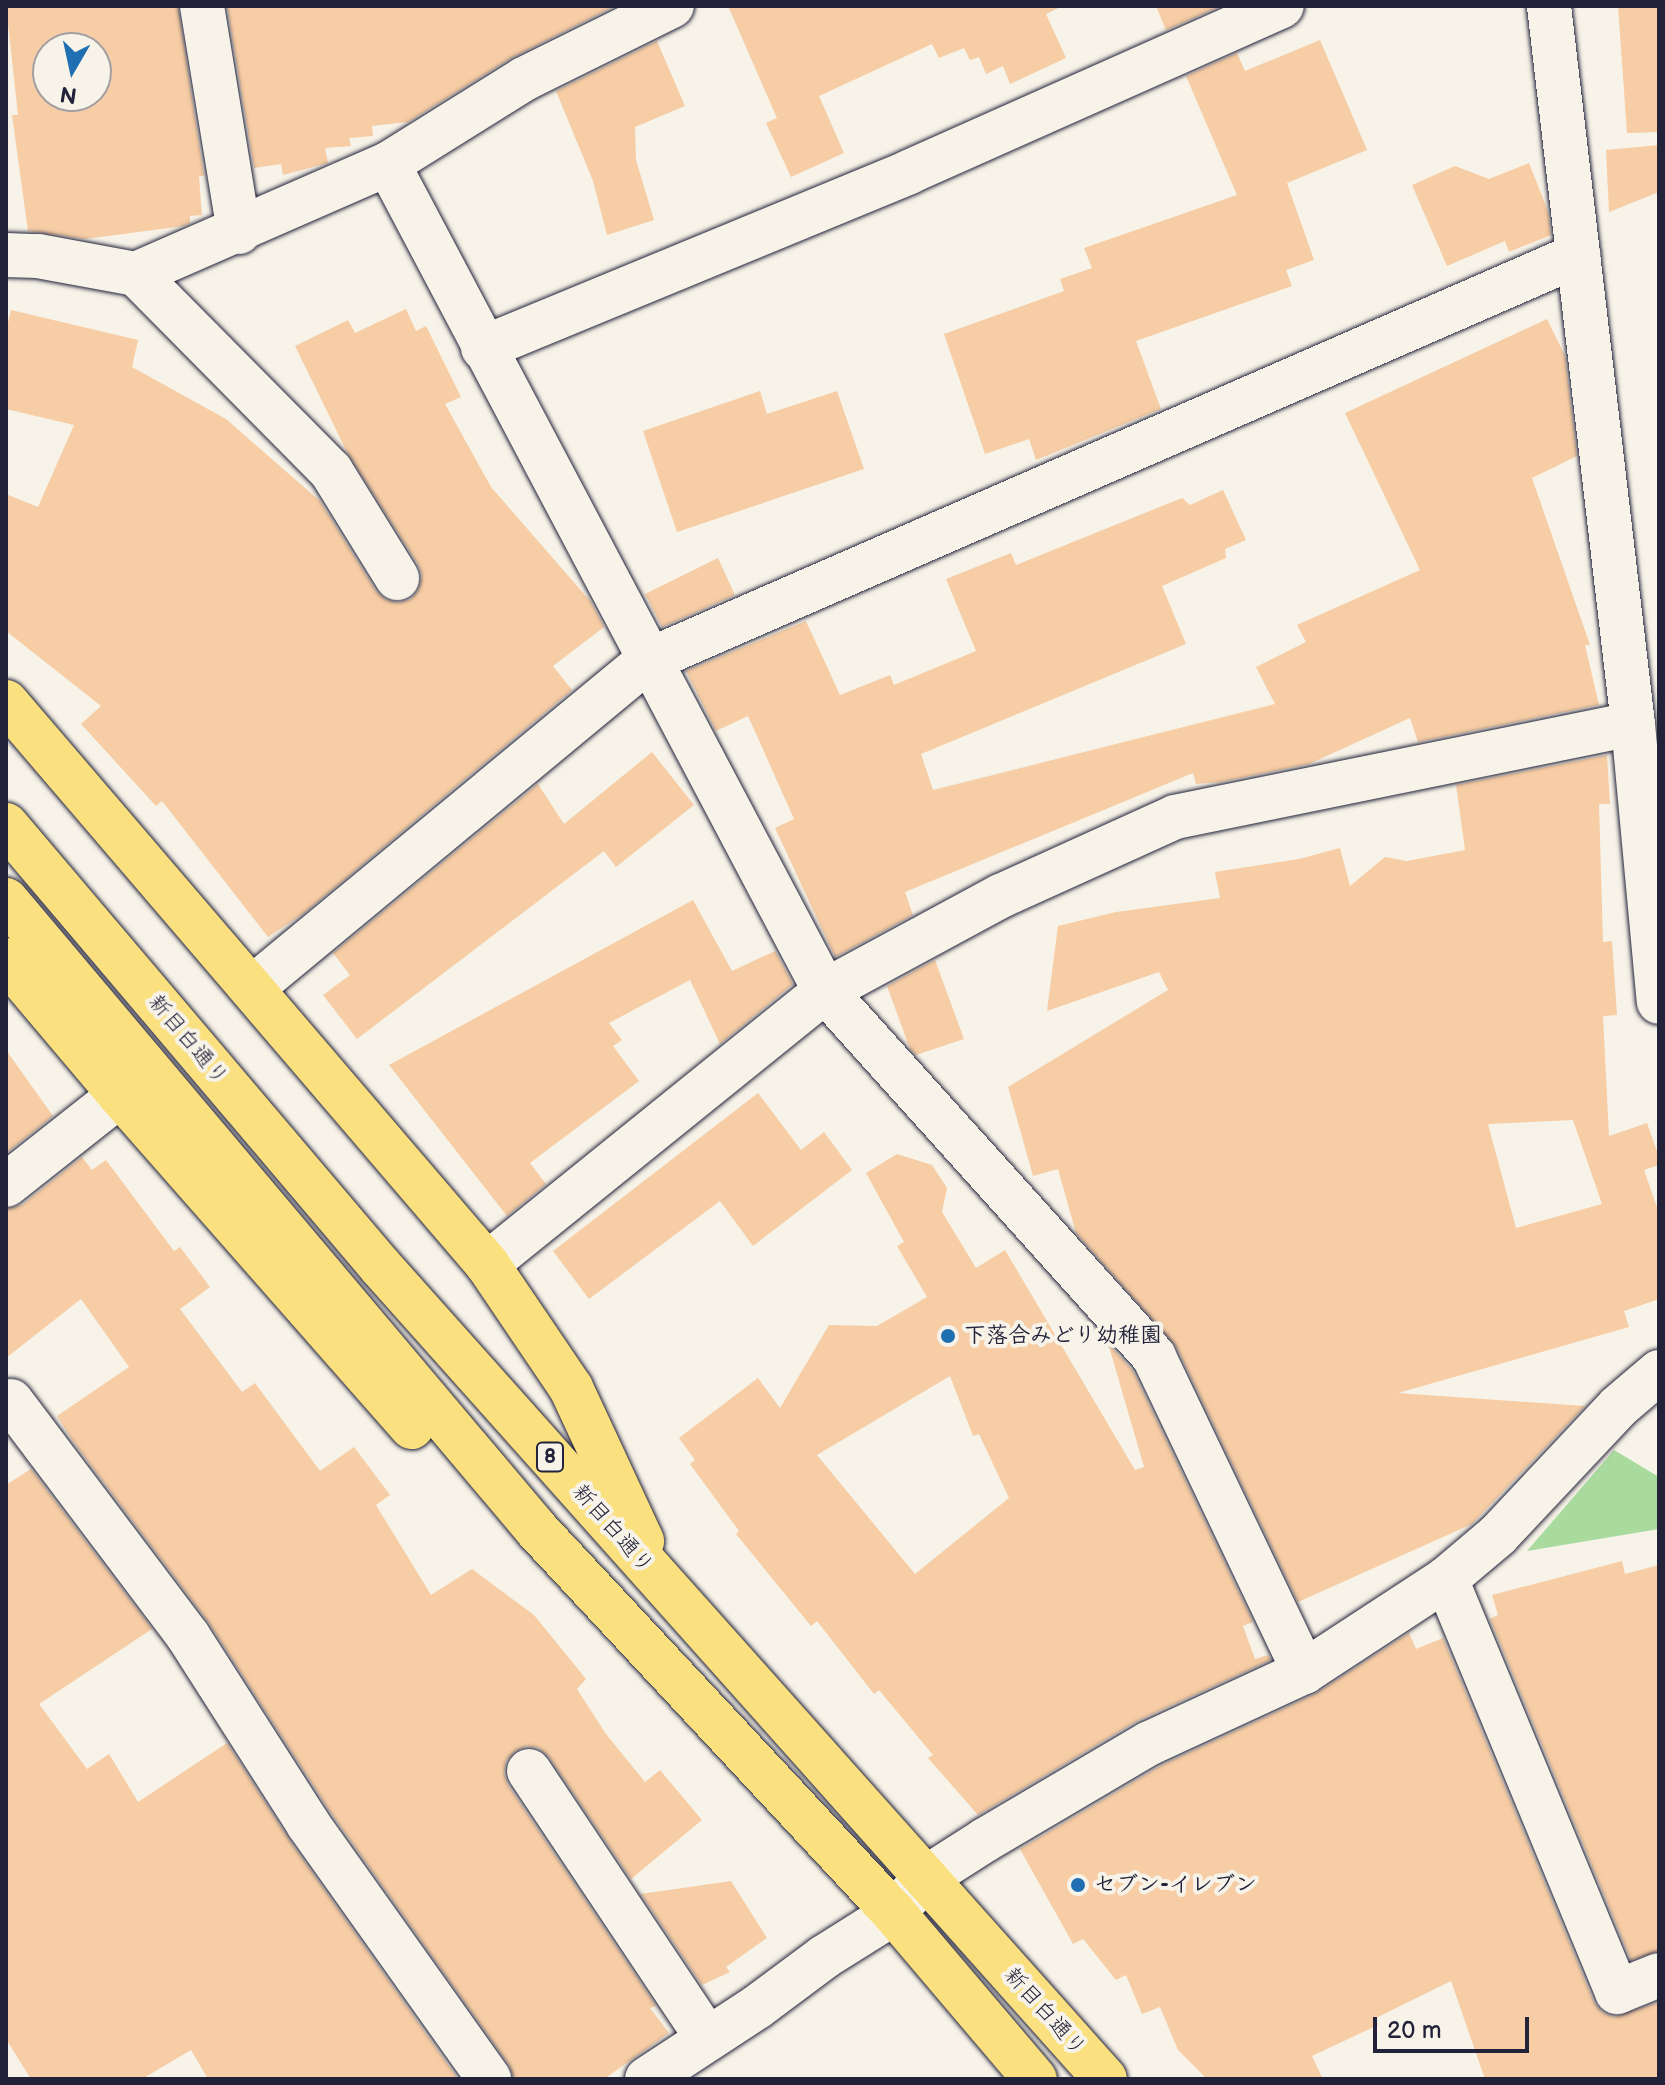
<!DOCTYPE html>
<html>
<head>
<meta charset="utf-8">
<style>
  body { margin:0 }
  #map { position:relative; width:1665px; height:2085px; overflow:hidden; background:#f7f3e8; font-family:"Balsamiq Sans","Klee One",sans-serif }
  div>[style] { position:absolute }
  .green>* { inset:0; background:#a8db9d }
  .building>* { inset:0; background:#f6cda5 }
  .roads { filter:drop-shadow(0 0 2px #22223b) drop-shadow(0 0 2px #22223b) }
  .minor>* { height:44px; margin:-22px; padding:0 22px; transform-origin:22px; border-radius:22px; background:#f7f3e8 }
  .primary>* { height:44px; margin:-22px; padding:0 22px; transform-origin:22px; border-radius:22px; background:#fbe080 }
  .dots>* { width:22px; height:22px; translate:-50% -50%; box-sizing:border-box; border:4px solid #f7f3e8; border-radius:50% }
  span { translate:-50% -50%; white-space:nowrap; text-align:center; line-height:1.15; -webkit-text-stroke:8px #f7f3e8; paint-order:stroke }
  .shield-label span { padding:2px 6px; background:#f7f3e8; border:2px solid; border-radius:6px; -webkit-text-stroke-width:0 }
  .shield-label { font-size:20px; color:#22223b; font-weight:700 }
  .street-label { font-size:22px; color:#22223b }
  .poi-label { font-size:22px; color:#22223b; font-weight:700 }
  .left { translate:0 -50%; text-align:left }
  .frame { position:absolute; inset:0; border:8px solid #22223b; pointer-events:none }
  .north { position:absolute; left:32px; top:32px; width:80px; height:80px; box-sizing:border-box; background:#f7f3e8; border:2px solid #a29fa3; border-radius:50%; rotate:189deg; font-size:22px; font-weight:700; line-height:32px; text-align:center; color:#22223b }
  .north::after { content:''; display:block; margin:auto; width:28px; height:36px; background:#1f6fb2; clip-path:polygon(50% 0,100% 100%,50% 72%,0 100%) }
  .scale { position:absolute; left:1373px; top:2017px; width:156px; height:36px; box-sizing:border-box; border:4px solid #22223b; border-top:0; padding-left:10px; font-size:24px; line-height:28px; white-space:nowrap; color:#22223b; -webkit-text-stroke:6px #f7f3e8; paint-order:stroke }
</style>
</head>
<body>
<div id="map">
  <div class="green">
    <div style="clip-path:polygon(1614px 1450px,1659px 1477px,1659px 1529px,1527px 1551px)"></div>
  </div>
  <div class="building">
    <div style="clip-path:polygon(evenodd,6px 6px,178px 6px,204px 176px,199px 176px,202px 215px,190px 216px,190px 223px,184px 226px,85px 239px,28px 231px,12px 115px,18px 115px,6px 6px,48px 48px,96px 48px,96px 96px,48px 96px,48px 48px)"></div>
    <div style="clip-path:polygon(227px 6px,615px 6px,513px 57px,408px 122px,372px 126px,373px 136px,349px 138px,351px 146px,325px 148px,328px 163px,283px 175px,281px 164px,254px 168px)"></div>
    <div style="clip-path:polygon(728px 6px,1063px 6px,1046px 14px,1066px 58px,1010px 84px,1003px 66px,986px 74px,979px 57px,970px 60px,964px 48px,939px 58px,932px 44px,819px 96px,844px 153px,791px 177px,766px 123px,777px 118px)"></div>
    <div style="clip-path:polygon(1156px 6px,1216px 6px,1217px 8px,1166px 30px)"></div>
    <div style="clip-path:polygon(1618px 6px,1659px 6px,1659px 132px,1627px 133px)"></div>
    <div style="clip-path:polygon(1320px 40px,1367px 150px,1287px 183px,1314px 260px,1286px 270px,1292px 286px,1136px 341px,1161px 409px,1036px 460px,1029px 439px,985px 454px,944px 334px,1064px 291px,1060px 279px,1092px 268px,1084px 248px,1237px 195px,1186px 76px,1237px 53px,1245px 71px)"></div>
    <div style="clip-path:polygon(657px 41px,685px 106px,635px 127px,636px 160px,654px 220px,607px 235px,593px 181px,556px 91px)"></div>
    <div style="clip-path:polygon(1659px 145px,1659px 192px,1609px 212px,1606px 150px)"></div>
    <div style="clip-path:polygon(1529px 163px,1548px 211px,1551px 235px,1509px 252px,1505px 241px,1447px 266px,1412px 185px,1455px 166px,1489px 179px)"></div>
    <div style="clip-path:polygon(406px 309px,416px 331px,426px 326px,461px 397px,445px 404px,491px 487px,591px 602px,604px 627px,553px 666px,572px 690px,303px 914px,268px 937px,162px 801px,156px 806px,81px 724px,101px 706px,6px 631px,6px 494px,38px 507px,74px 425px,6px 409px,6px 331px,11px 310px,138px 340px,132px 367px,226px 419px,320px 501px,376px 591px,386px 600px,398px 603px,411px 599px,419px 589px,422px 576px,419px 566px,347px 452px,295px 346px,348px 320px,355px 333px)"></div>
    <div style="clip-path:polygon(1547px 319px,1565px 356px,1577px 456px,1532px 478px,1590px 645px,1585px 645px,1599px 705px,1418px 742px,1410px 718px,1309px 764px,1221px 782px,1196px 784px,1193px 773px,905px 892px,913px 915px,835px 957px,775px 828px,794px 819px,748px 716px,716px 731px,686px 671px,806px 621px,840px 695px,890px 675px,894px 685px,976px 651px,946px 579px,1011px 553px,1016px 565px,1182px 498px,1190px 505px,1223px 490px,1246px 540px,1225px 549px,1226px 558px,1162px 586px,1186px 644px,921px 754px,933px 790px,1275px 704px,1256px 667px,1306px 642px,1297px 625px,1420px 570px,1345px 413px)"></div>
    <div style="clip-path:polygon(760px 391px,767px 414px,837px 391px,864px 469px,677px 532px,643px 431px)"></div>
    <div style="clip-path:polygon(718px 558px,735px 595px,662px 627px,645px 594px)"></div>
    <div style="clip-path:polygon(652px 752px,694px 805px,616px 867px,604px 851px,357px 1039px,323px 995px,350px 975px,333px 953px,538px 784px,564px 824px)"></div>
    <div style="clip-path:polygon(evenodd,1607px 755px,1610px 804px,1599px 804px,1603px 942px,1612px 941px,1617px 1015px,1603px 1016px,1609px 1136px,1647px 1123px,1659px 1157px,1659px 1165px,1644px 1170px,1659px 1213px,1659px 1299px,1624px 1311px,1629px 1327px,1398px 1393px,1585px 1406px,1472px 1524px,1298px 1602px,1176px 1346px,1076px 1233px,1058px 1169px,1033px 1176px,1008px 1087px,1168px 990px,1159px 972px,1047px 1011px,1058px 926px,1116px 912px,1220px 898px,1215px 872px,1299px 859px,1340px 848px,1350px 886px,1385px 857px,1407px 861px,1465px 850px,1456px 785px,1607px 755px,1573px 1120px,1602px 1204px,1516px 1228px,1488px 1124px,1573px 1120px)"></div>
    <div style="clip-path:polygon(693px 900px,732px 971px,775px 951px,793px 984px,720px 1044px,690px 980px,609px 1023px,622px 1040px,613px 1046px,639px 1081px,530px 1163px,546px 1184px,507px 1216px,389px 1065px)"></div>
    <div style="clip-path:polygon(935px 960px,964px 1039px,916px 1055px,910px 1049px,887px 986px)"></div>
    <div style="clip-path:polygon(6px 1050px,53px 1116px,6px 1153px)"></div>
    <div style="clip-path:polygon(758px 1093px,801px 1150px,824px 1132px,852px 1170px,753px 1246px,720px 1201px,589px 1299px,553px 1251px)"></div>
    <div style="clip-path:polygon(evenodd,897px 1154px,932px 1165px,947px 1188px,942px 1212px,976px 1268px,1005px 1250px,1135px 1470px,1144px 1467px,1108px 1343px,1133px 1371px,1253px 1622px,1243px 1626px,1255px 1659px,1268px 1655px,1271px 1660px,1137px 1721px,978px 1815px,928px 1758px,933px 1755px,879px 1690px,874px 1694px,817px 1621px,811px 1626px,736px 1534px,739px 1531px,690px 1464px,695px 1460px,679px 1438px,758px 1378px,780px 1408px,829px 1325px,877px 1326px,927px 1297px,897px 1246px,904px 1242px,866px 1173px,897px 1154px,950px 1376px,973px 1436px,979px 1434px,1009px 1498px,915px 1574px,817px 1455px,950px 1376px)"></div>
    <div style="clip-path:polygon(82px 1157px,92px 1170px,106px 1160px,174px 1251px,180px 1247px,210px 1287px,180px 1309px,242px 1392px,255px 1383px,320px 1471px,354px 1447px,390px 1495px,376px 1505px,431px 1595px,472px 1569px,534px 1615px,586px 1679px,577px 1689px,606px 1734px,645px 1782px,660px 1770px,702px 1820px,631px 1879px,549px 1757px,539px 1748px,527px 1746px,515px 1751px,506px 1761px,504px 1773px,508px 1785px,656px 2006px,650px 2008px,669px 2033px,604px 2079px,514px 2079px,509px 2065px,329px 1810px,209px 1623px,72px 1440px,57px 1416px,129px 1367px,81px 1299px,6px 1358px,6px 1209px,22px 1205px)"></div>
    <div style="clip-path:polygon(31px 1469px,152px 1629px,39px 1704px,87px 1769px,109px 1754px,138px 1802px,227px 1743px,288px 1838px,458px 2079px,208px 2079px,191px 2050px,142px 2079px,31px 2079px,6px 2039px,6px 1485px)"></div>
    <div style="clip-path:polygon(1622px 1561px,1625px 1574px,1659px 1565px,1659px 1951px,1631px 1960px,1490px 1619px,1498px 1615px,1492px 1595px)"></div>
    <div style="clip-path:polygon(1409px 1633px,1416px 1649px,1443px 1638px,1594px 2002px,1602px 2012px,1614px 2017px,1659px 2002px,1659px 2079px,1485px 2079px,1451px 1981px,1376px 2018px,1378px 2025px,1312px 2056px,1323px 2079px,1207px 2079px,1178px 2050px,1160px 2007px,1142px 2014px,1126px 1975px,1116px 1980px,1083px 1939px,1073px 1944px,1020px 1849px,1162px 1765px,1315px 1694px)"></div>
    <div style="clip-path:polygon(731px 1881px,767px 1938px,726px 1967px,730px 1972px,702px 1985px,641px 1894px)"></div>
  </div>
  <div class="roads">
    <div class="minor">
      <div style="left:202px;top:6px;width:229px;rotate:80.7deg"></div>
      <div style="left:1549px;top:6px;width:723px;rotate:83.33deg"></div>
      <div style="left:1633px;top:724px;width:279px;rotate:84.7deg"></div>
      <div style="left:388px;top:164px;width:935px;rotate:62.15deg"></div>
      <div style="left:825px;top:991px;width:492px;rotate:48deg"></div>
      <div style="left:1154px;top:1357px;width:349px;rotate:64.5deg"></div>
      <div style="left:6px;top:255px;width:32px;rotate:2deg"></div>
      <div style="left:38px;top:256px;width:100px;rotate:10.4deg"></div>
      <div style="left:136px;top:274px;width:275px;rotate:-23.6deg"></div>
      <div style="left:388px;top:164px;width:160px;rotate:-32deg"></div>
      <div style="left:524px;top:79px;width:165px;rotate:-26.3deg"></div>
      <div style="left:136px;top:274px;width:277px;rotate:45.3deg"></div>
      <div style="left:331px;top:471px;width:126px;rotate:58.3deg"></div>
      <div style="left:483px;top:348px;width:461px;rotate:-22.4deg"></div>
      <div style="left:909px;top:172px;width:408px;rotate:-24deg"></div>
      <div style="left:252px;top:988px;width:513px;rotate:-39.62deg"></div>
      <div style="left:647px;top:661px;width:1016px;rotate:-23.56deg"></div>
      <div style="left:6px;top:1185px;width:145px;rotate:-38.3deg"></div>
      <div style="left:487px;top:1264px;width:434px;rotate:-38.9deg"></div>
      <div style="left:825px;top:991px;width:200px;rotate:-28.4deg"></div>
      <div style="left:1001px;top:896px;width:191px;rotate:-24.4deg"></div>
      <div style="left:1175px;top:817px;width:467px;rotate:-11.5deg"></div>
      <div style="left:11px;top:1401px;width:294px;rotate:53deg"></div>
      <div style="left:188px;top:1636px;width:223px;rotate:57.4deg"></div>
      <div style="left:308px;top:1824px;width:313px;rotate:54.6deg"></div>
      <div style="left:1446px;top:1579px;width:447px;rotate:67.5deg"></div>
      <div style="left:1617px;top:1992px;width:45px;rotate:-22deg"></div>
      <div style="left:529px;top:1771px;width:322px;rotate:56.3deg"></div>
      <div style="left:647px;top:2079px;width:131px;rotate:-33.2deg"></div>
      <div style="left:757px;top:2007px;width:84px;rotate:-36.7deg"></div>
      <div style="left:824px;top:1957px;width:83px;rotate:-32.2deg"></div>
      <div style="left:894px;top:1913px;width:45px;rotate:-48.6deg"></div>
      <div style="left:924px;top:1879px;width:72px;rotate:-32.6deg"></div>
      <div style="left:985px;top:1840px;width:191px;rotate:-30.5deg"></div>
      <div style="left:1150px;top:1743px;width:170px;rotate:-24.8deg"></div>
      <div style="left:1304px;top:1672px;width:170px;rotate:-33.2deg"></div>
      <div style="left:1446px;top:1579px;width:68px;rotate:-40.2deg"></div>
      <div style="left:1498px;top:1535px;width:175px;rotate:-46.8deg"></div>
      <div style="left:1618px;top:1407px;width:54px;rotate:-40.5deg"></div>
    </div>
    <div class="primary">
      <div style="left:6px;top:702px;width:740px;rotate:49.44deg"></div>
      <div style="left:487px;top:1264px;width:150px;rotate:55.9deg"></div>
      <div style="left:571px;top:1388px;width:169px;rotate:65.1deg"></div>
      <div style="left:6px;top:825px;width:578px;rotate:49.7deg"></div>
      <div style="left:380px;top:1266px;width:1089px;rotate:48.27deg"></div>
      <div style="left:6px;top:900px;width:824px;rotate:49.87deg"></div>
      <div style="left:537px;top:1530px;width:524px;rotate:47.01deg"></div>
      <div style="left:894px;top:1913px;width:218px;rotate:49.7deg"></div>
      <div style="left:6px;top:960px;width:177px;rotate:49.8deg"></div>
      <div style="left:120px;top:1095px;width:442px;rotate:48.7deg"></div>
    </div>
  </div>
  <div class="dots">
    <div style="left:948px;top:1336px;background:#1f6fb2"></div>
    <div style="left:1078px;top:1885px;background:#1f6fb2"></div>
  </div>
  <div class="shield-label">
    <span style="left:550px;top:1457px">8</span>
  </div>
  <div class="street-label">
    <span style="left:188px;top:1040px;rotate:50deg">新目白通り</span>
    <span style="left:613px;top:1529px;rotate:49deg">新目白通り</span>
    <span style="left:1045px;top:2012px;rotate:48deg">新目白通り</span>
  </div>
  <div class="poi-label">
    <span class="left" style="left:964px;top:1336px">下落合みどり幼稚園</span>
    <span class="left" style="left:1094px;top:1885px">セブン-イレブン</span>
  </div>
  <div class="frame"></div>
  <div class="north">N</div>
  <div class="scale">20 m</div>
</div>
</body>
</html>
